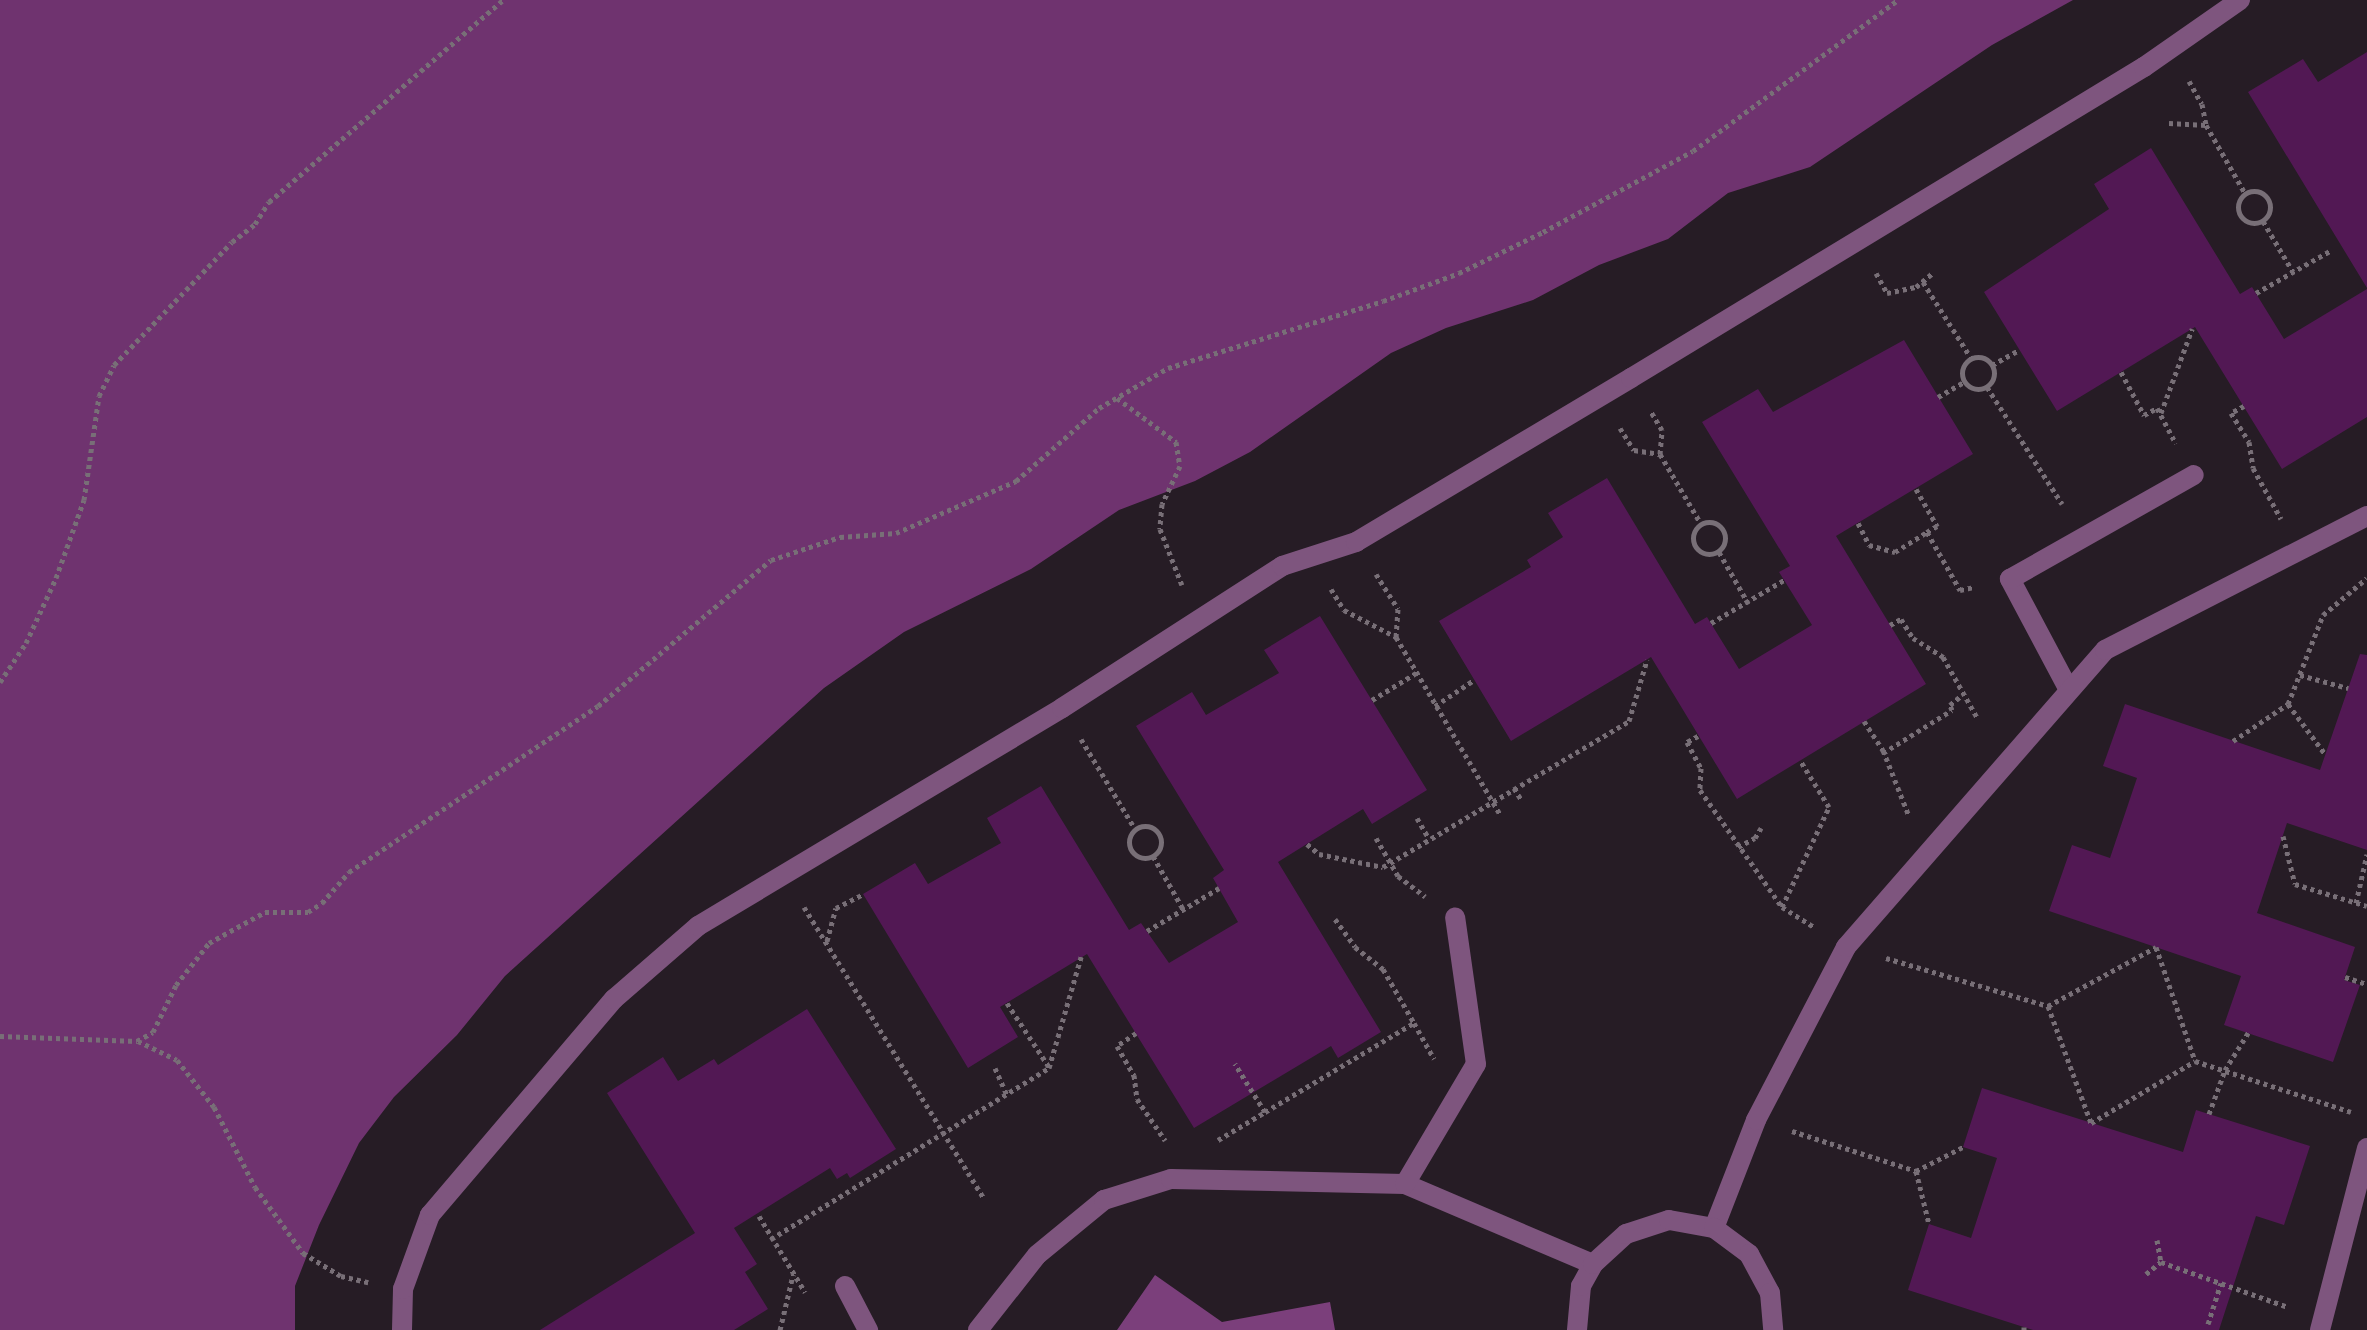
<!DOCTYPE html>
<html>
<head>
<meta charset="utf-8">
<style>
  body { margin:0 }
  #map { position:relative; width:2367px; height:1330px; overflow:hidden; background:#261c25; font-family:"Golos Text",sans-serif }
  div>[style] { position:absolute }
  .forest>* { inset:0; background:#6f336f }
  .water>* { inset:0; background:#7b3f7b }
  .building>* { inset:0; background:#521854 }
  .path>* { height:5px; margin-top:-2.5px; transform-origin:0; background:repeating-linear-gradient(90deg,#786f77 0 4px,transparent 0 8px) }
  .path>.ring { margin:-2.5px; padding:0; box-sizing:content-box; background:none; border:5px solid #786f77; border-radius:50% }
  .service>* { height:20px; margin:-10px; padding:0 10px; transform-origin:10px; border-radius:10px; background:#7e557e }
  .minor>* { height:20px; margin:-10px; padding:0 10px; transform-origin:10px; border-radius:10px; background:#7e557e }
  span { translate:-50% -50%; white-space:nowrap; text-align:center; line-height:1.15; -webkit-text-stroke:7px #1c131c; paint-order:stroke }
</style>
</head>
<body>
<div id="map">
  <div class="forest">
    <div style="clip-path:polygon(0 0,2073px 0,1992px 45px,1810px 167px,1728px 193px,1668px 239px,1599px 265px,1533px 300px,1446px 328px,1391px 353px,1250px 452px,1195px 481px,1119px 510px,1031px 569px,904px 632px,824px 688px,505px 976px,457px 1035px,394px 1097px,359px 1143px,319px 1225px,295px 1286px,295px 1330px,0 1330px)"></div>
  </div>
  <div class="water">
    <div style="clip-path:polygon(1155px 1275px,1222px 1322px,1330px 1302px,1335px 1330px,1117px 1330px)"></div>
  </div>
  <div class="building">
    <div style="clip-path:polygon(2367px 52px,2367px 288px,2248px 92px,2303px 59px,2318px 82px)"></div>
    <div style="clip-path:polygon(2151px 148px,2240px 294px,2252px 287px,2284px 339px,2367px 289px,2367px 417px,2282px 469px,2195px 327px,2057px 411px,1984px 292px,2109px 209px,2094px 184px)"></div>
    <div style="clip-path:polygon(1904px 340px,1973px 454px,1836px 536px,1926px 684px,1737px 799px,1651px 657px,1511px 741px,1439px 621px,1531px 567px,1527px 560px,1563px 537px,1548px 513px,1607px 478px,1695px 624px,1707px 617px,1739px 669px,1812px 625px,1779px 572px,1790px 566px,1702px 422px,1758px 389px,1773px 412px)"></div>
    <div style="clip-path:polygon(1320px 616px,1427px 790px,1372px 824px,1363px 809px,1278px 862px,1381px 1032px,1338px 1058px,1331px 1046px,1194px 1128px,1087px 954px,1000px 1007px,1018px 1037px,968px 1068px,863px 894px,915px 863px,928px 884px,1001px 843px,987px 818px,1041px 786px,1129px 930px,1141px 923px,1169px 963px,1238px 922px,1213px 878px,1224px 870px,1136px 726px,1192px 692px,1206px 715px,1279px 673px,1264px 650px)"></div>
    <div style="clip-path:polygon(2360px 654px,2367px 655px,2367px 850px,2287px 823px,2257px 913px,2355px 947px,2344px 980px,2360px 985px,2333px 1062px,2224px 1025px,2241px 976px,2049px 911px,2072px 845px,2110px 858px,2137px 778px,2103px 766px,2125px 704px,2320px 770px)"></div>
    <div style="clip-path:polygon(807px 1009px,896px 1149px,850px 1178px,847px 1173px,837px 1179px,830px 1168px,734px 1228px,757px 1264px,745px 1272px,768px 1309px,734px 1330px,540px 1330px,695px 1233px,607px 1093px,663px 1057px,678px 1081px,714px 1059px,718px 1065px)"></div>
    <div style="clip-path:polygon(1982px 1088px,2183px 1152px,2196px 1110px,2310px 1146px,2284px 1225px,2256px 1216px,2219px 1330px,2033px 1330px,1908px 1290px,1929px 1224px,1971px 1238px,1997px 1158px,1963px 1147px)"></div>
  </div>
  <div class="path">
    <div style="left:2189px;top:81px;width:26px;rotate:61deg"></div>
    <div style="left:2202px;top:104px;width:21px;rotate:79deg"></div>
    <div style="left:2206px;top:125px;width:78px;rotate:60.2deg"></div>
    <div style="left:2169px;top:123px;width:37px;rotate:3deg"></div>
    <div class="ring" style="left:2238px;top:191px;width:27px;height:27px"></div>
    <div style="left:2263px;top:221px;width:59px;rotate:59.5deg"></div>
    <div style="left:1876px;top:273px;width:23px;rotate:61deg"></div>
    <div style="left:1887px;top:293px;width:30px;rotate:-12deg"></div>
    <div style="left:1916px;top:287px;width:23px;rotate:-40deg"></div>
    <div style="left:1923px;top:282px;width:90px;rotate:57.7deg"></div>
    <div style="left:2256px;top:293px;width:85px;rotate:-29.6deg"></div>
    <div class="ring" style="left:1962px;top:357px;width:27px;height:27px"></div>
    <div style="left:1992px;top:365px;width:31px;rotate:-29deg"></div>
    <div style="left:2121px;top:372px;width:49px;rotate:61.9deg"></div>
    <div style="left:2144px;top:415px;width:15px;rotate:-28deg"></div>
    <div style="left:2157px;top:408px;width:40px;rotate:62deg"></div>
    <div style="left:1987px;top:387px;width:139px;rotate:57.3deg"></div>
    <div style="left:1938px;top:397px;width:30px;rotate:-30deg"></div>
    <div style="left:1117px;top:398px;width:74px;rotate:36.7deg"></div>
    <div style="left:1176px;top:442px;width:24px;rotate:81deg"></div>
    <div style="left:1180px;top:466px;width:42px;rotate:115.3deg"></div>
    <div style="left:1162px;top:504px;width:25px;rotate:95deg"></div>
    <div style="left:1160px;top:529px;width:60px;rotate:68.6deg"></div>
    <div style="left:2244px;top:406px;width:15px;rotate:152deg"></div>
    <div style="left:2231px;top:413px;width:34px;rotate:58deg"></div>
    <div style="left:2249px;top:442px;width:26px;rotate:81deg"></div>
    <div style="left:2253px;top:468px;width:58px;rotate:61.2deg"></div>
    <div style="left:2161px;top:413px;width:90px;rotate:-69.7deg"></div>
    <div style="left:1620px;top:428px;width:26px;rotate:58deg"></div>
    <div style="left:1634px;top:450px;width:26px;rotate:9deg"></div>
    <div style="left:1660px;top:454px;width:24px;rotate:-85deg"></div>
    <div style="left:1662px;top:430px;width:23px;rotate:-121deg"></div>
    <div style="left:1660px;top:454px;width:81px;rotate:59.6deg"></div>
    <div style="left:1916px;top:489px;width:43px;rotate:60.4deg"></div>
    <div style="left:1937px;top:526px;width:12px;rotate:149deg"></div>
    <div style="left:1927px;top:532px;width:67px;rotate:60.4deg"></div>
    <div style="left:1960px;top:590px;width:14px;rotate:-12deg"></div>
    <div class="ring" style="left:1693px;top:522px;width:27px;height:27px"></div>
    <div style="left:1858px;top:523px;width:25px;rotate:63deg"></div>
    <div style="left:1869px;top:545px;width:27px;rotate:15deg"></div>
    <div style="left:1895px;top:552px;width:38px;rotate:-32deg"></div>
    <div style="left:1719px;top:552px;width:59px;rotate:60.4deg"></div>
    <div style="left:1376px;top:574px;width:41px;rotate:57.8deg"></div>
    <div style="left:1398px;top:609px;width:28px;rotate:94deg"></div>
    <div style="left:1396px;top:637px;width:205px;rotate:59.6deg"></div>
    <div style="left:1331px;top:589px;width:25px;rotate:58deg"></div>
    <div style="left:1344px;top:610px;width:59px;rotate:27.4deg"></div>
    <div style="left:1711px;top:623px;width:85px;rotate:-30.5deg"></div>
    <div style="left:1890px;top:625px;width:13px;rotate:-29deg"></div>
    <div style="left:1901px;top:619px;width:22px;rotate:58deg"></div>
    <div style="left:1913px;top:638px;width:36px;rotate:32deg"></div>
    <div style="left:1943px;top:657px;width:71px;rotate:60.6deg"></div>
    <div style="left:2300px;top:675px;width:50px;rotate:15.2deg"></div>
    <div style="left:0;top:682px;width:47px;rotate:-56.3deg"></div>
    <div style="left:26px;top:643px;width:72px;rotate:-65.2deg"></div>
    <div style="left:56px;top:578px;width:83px;rotate:-70.3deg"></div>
    <div style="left:84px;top:500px;width:105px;rotate:-81.8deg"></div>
    <div style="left:99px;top:396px;width:34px;rotate:-64deg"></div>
    <div style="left:114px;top:365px;width:170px;rotate:-46.2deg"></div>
    <div style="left:232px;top:242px;width:29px;rotate:-38deg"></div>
    <div style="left:255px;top:224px;width:26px;rotate:-58deg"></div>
    <div style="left:269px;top:202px;width:309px;rotate:-40.8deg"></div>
    <div style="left:1372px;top:700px;width:52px;rotate:-31.5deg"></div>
    <div style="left:2288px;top:704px;width:62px;rotate:53.5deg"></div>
    <div style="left:1435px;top:706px;width:47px;rotate:-33.7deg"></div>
    <div style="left:1864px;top:721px;width:35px;rotate:57deg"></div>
    <div style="left:1883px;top:750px;width:71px;rotate:68.5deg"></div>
    <div style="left:1698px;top:736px;width:13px;rotate:151deg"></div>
    <div style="left:1687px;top:742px;width:30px;rotate:62deg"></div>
    <div style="left:1701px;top:768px;width:22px;rotate:93deg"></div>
    <div style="left:1700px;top:790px;width:143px;rotate:55deg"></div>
    <div style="left:1782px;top:907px;width:39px;rotate:32deg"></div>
    <div style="left:1081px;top:739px;width:105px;rotate:59deg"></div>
    <div style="left:2233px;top:741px;width:66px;rotate:-33.9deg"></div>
    <div style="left:2288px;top:704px;width:96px;rotate:-68.5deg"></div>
    <div style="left:2323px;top:615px;width:57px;rotate:-40.1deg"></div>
    <div style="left:1883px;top:753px;width:81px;rotate:-31.9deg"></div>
    <div style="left:1952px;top:710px;width:5px;rotate:-112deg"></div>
    <div style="left:1950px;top:705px;width:16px;rotate:-40deg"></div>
    <div style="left:1514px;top:788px;width:15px;rotate:58deg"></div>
    <div style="left:1417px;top:818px;width:24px;rotate:60deg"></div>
    <div class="ring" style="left:1129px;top:826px;width:27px;height:27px"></div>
    <div style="left:2283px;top:836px;width:49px;rotate:76deg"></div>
    <div style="left:2295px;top:884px;width:75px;rotate:17deg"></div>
    <div style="left:1376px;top:838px;width:44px;rotate:59.9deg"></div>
    <div style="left:1398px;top:876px;width:34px;rotate:37deg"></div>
    <div style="left:1307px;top:844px;width:16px;rotate:40deg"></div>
    <div style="left:1319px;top:854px;width:65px;rotate:11.5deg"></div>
    <div style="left:1383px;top:867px;width:8px;rotate:-30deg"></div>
    <div style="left:1390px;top:863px;width:278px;rotate:-30.7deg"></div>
    <div style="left:1629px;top:721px;width:64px;rotate:-73.6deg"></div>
    <div style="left:1738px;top:847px;width:19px;rotate:-28deg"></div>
    <div style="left:1755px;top:838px;width:12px;rotate:-59deg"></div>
    <div style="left:1153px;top:856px;width:61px;rotate:60.5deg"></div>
    <div style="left:2356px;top:903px;width:50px;rotate:-77.3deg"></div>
    <div style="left:804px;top:907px;width:343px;rotate:58.3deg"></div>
    <div style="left:1782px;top:907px;width:110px;rotate:-64.8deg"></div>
    <div style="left:1829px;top:807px;width:55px;rotate:-121.7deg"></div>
    <div style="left:1335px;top:919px;width:34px;rotate:54deg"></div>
    <div style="left:1355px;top:947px;width:36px;rotate:38deg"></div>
    <div style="left:1383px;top:969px;width:62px;rotate:60.1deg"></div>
    <div style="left:1147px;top:931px;width:84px;rotate:-30.8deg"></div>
    <div style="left:827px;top:941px;width:34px;rotate:-75deg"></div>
    <div style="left:836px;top:908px;width:30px;rotate:-27deg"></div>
    <div style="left:1886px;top:958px;width:169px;rotate:16.5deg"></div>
    <div style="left:2048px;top:1006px;width:125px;rotate:69.8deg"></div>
    <div style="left:2091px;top:1123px;width:121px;rotate:-30.8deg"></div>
    <div style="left:2195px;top:1061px;width:164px;rotate:18.1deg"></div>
    <div style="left:2345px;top:977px;width:23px;rotate:18deg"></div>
    <div style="left:1007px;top:1003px;width:77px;rotate:56.7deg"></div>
    <div style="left:2048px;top:1006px;width:123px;rotate:-28.6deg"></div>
    <div style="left:2156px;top:947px;width:120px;rotate:71.1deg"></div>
    <div style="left:1136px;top:1033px;width:23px;rotate:146deg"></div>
    <div style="left:1117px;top:1046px;width:34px;rotate:60deg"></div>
    <div style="left:1134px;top:1075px;width:24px;rotate:83deg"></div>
    <div style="left:1137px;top:1099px;width:50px;rotate:55.7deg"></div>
    <div style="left:0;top:1036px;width:137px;rotate:2.1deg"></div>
    <div style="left:137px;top:1041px;width:18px;rotate:-29deg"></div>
    <div style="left:153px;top:1032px;width:52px;rotate:-63.9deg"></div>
    <div style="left:176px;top:985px;width:53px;rotate:-51.8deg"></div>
    <div style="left:209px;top:943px;width:64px;rotate:-29deg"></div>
    <div style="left:265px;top:912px;width:43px"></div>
    <div style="left:308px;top:912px;width:17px;rotate:-33deg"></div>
    <div style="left:322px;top:903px;width:41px;rotate:-48.9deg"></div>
    <div style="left:349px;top:872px;width:299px;rotate:-33.7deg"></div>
    <div style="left:598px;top:706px;width:226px;rotate:-40.2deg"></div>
    <div style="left:771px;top:560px;width:73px;rotate:-18.4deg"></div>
    <div style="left:840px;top:537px;width:56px;rotate:-4.1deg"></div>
    <div style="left:896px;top:533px;width:131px;rotate:-23.4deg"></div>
    <div style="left:1016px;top:481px;width:111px;rotate:-41.3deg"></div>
    <div style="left:1099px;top:408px;width:80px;rotate:-30.1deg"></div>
    <div style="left:1168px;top:368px;width:225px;rotate:-17.3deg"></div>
    <div style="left:1383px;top:301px;width:81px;rotate:-20.2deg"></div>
    <div style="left:1459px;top:273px;width:93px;rotate:-26deg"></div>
    <div style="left:1543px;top:232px;width:170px;rotate:-28.4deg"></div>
    <div style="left:1693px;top:151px;width:255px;rotate:-36.4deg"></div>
    <div style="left:138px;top:1041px;width:43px;rotate:26deg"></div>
    <div style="left:177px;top:1060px;width:60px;rotate:51.8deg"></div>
    <div style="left:214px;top:1107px;width:90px;rotate:62.9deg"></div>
    <div style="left:255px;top:1187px;width:82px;rotate:54deg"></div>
    <div style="left:303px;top:1253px;width:44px;rotate:31.2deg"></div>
    <div style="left:341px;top:1276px;width:28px;rotate:13deg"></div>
    <div style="left:995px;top:1068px;width:30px;rotate:66deg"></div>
    <div style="left:1265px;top:1112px;width:174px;rotate:-30.9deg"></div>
    <div style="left:1414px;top:1023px;width:41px;rotate:60.9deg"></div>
    <div style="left:2209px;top:1114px;width:47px;rotate:-70deg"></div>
    <div style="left:2225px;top:1070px;width:44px;rotate:-58.1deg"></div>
    <div style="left:1792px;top:1131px;width:130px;rotate:17.9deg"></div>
    <div style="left:1916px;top:1171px;width:55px;rotate:76.2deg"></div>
    <div style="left:1218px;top:1140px;width:55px;rotate:-30.8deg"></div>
    <div style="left:1265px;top:1112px;width:57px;rotate:-122deg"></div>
    <div style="left:1916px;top:1171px;width:53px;rotate:-27.1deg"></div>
    <div style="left:759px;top:1216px;width:89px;rotate:58.8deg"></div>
    <div style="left:771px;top:1239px;width:326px;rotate:-31.6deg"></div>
    <div style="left:1049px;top:1068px;width:116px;rotate:-73.9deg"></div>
    <div style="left:2157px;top:1240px;width:22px;rotate:80deg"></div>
    <div style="left:2161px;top:1262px;width:135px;rotate:19.5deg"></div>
    <div style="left:2146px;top:1274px;width:19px;rotate:-39deg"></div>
    <div style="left:2208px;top:1324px;width:43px;rotate:-72.4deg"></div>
    <div style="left:780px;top:1330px;width:57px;rotate:-76.7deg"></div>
    <div style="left:2024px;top:1330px;width:3px;rotate:-90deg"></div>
  </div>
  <div class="service">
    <div style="left:2069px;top:690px;width:126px;rotate:-118deg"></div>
    <div style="left:2010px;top:579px;width:211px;rotate:-29.5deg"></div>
    <div style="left:1405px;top:1184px;width:204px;rotate:23.1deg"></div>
    <div style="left:1714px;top:1228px;width:116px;rotate:-68.7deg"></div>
    <div style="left:1756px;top:1120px;width:195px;rotate:-62.5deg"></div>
    <div style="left:1846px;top:947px;width:394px;rotate:-48.9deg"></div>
    <div style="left:2105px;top:650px;width:294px;rotate:-27.1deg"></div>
    <div style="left:845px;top:1286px;width:50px;rotate:62.4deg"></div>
    <div style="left:402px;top:1330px;width:41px;rotate:-88.6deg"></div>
    <div style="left:403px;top:1289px;width:79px;rotate:-70deg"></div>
    <div style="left:430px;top:1215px;width:284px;rotate:-49.6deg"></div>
    <div style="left:614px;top:999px;width:111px;rotate:-41deg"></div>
    <div style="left:698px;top:926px;width:424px;rotate:-30.9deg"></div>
    <div style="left:1062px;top:708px;width:262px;rotate:-32.8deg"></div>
    <div style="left:1282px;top:566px;width:78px;rotate:-18deg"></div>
    <div style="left:1356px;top:542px;width:320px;rotate:-30.8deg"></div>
    <div style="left:1631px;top:378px;width:600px;rotate:-31.23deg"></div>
    <div style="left:2144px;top:67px;width:117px;rotate:-34.9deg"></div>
    <div style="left:978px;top:1330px;width:95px;rotate:-51.8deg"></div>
    <div style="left:1037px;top:1255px;width:87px;rotate:-39.4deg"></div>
    <div style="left:1104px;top:1200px;width:70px;rotate:-17.4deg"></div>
    <div style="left:1171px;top:1179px;width:234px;rotate:1.2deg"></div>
    <div style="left:1405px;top:1184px;width:139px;rotate:-59.4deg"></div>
    <div style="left:1476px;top:1064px;width:148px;rotate:-98.1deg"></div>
    <div style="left:2320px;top:1330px;width:188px;rotate:-75.5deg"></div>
  </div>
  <div class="minor">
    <div style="left:1577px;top:1330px;width:44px;rotate:-84.8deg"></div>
    <div style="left:1581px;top:1286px;width:25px;rotate:-61deg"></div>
    <div style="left:1593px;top:1264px;width:45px;rotate:-42.3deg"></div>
    <div style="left:1626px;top:1234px;width:45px;rotate:-18deg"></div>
    <div style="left:1669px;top:1220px;width:46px;rotate:10.1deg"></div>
    <div style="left:1714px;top:1228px;width:44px;rotate:36.6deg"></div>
    <div style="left:1749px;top:1254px;width:44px;rotate:61.7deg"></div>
    <div style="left:1770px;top:1293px;width:37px;rotate:85deg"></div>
  </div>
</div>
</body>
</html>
